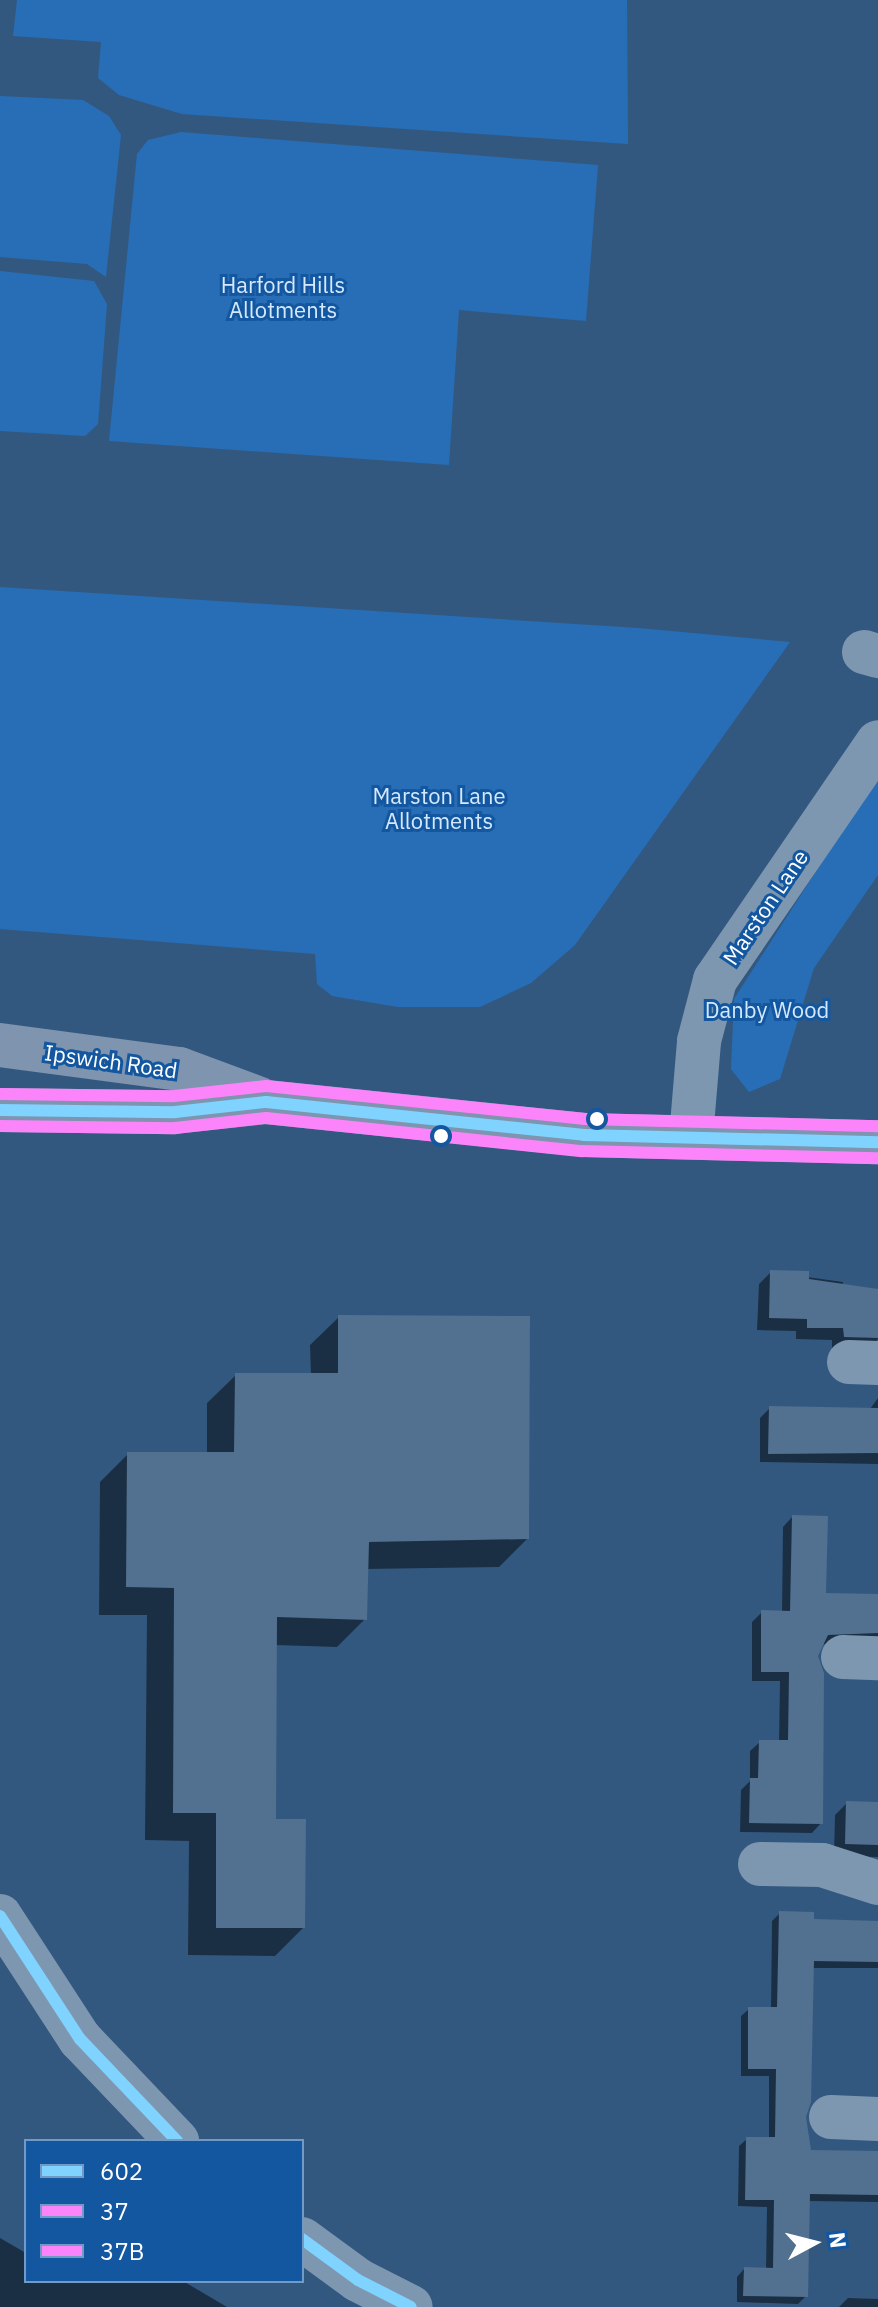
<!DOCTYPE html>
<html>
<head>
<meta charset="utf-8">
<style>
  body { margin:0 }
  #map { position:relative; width:878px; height:2307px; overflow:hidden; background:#335880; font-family:"IBM Plex Sans",sans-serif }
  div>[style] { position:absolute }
  .green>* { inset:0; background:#286eb6 }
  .shadow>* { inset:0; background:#0007 }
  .building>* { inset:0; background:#52708f }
  .minor>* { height:44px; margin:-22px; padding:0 22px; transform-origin:22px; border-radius:22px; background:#7e97b0 }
  .tertiary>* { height:44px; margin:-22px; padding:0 22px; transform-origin:22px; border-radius:22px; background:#7e97b0 }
  .trunk>* { height:44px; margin:-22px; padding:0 22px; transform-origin:22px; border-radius:22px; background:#7e94af }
  .bus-1>* { height:12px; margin:-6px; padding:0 6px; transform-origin:6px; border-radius:6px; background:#80d2ff }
  .bus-2>* { height:12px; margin:-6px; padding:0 6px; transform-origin:6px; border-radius:6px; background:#fb84fa }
  .bus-3>* { height:12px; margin:-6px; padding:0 6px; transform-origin:6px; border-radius:6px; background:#fb84fa }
  .dots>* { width:22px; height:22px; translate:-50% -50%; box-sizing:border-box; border:4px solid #1357a0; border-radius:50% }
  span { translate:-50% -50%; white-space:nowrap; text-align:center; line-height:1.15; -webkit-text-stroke:6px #1357a0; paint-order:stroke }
  .park-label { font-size:22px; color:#d4e9fe }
  .street-label { font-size:22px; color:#fff }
  .legend { position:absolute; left:24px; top:2139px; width:280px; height:144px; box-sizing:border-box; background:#1357a0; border:2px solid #719ac6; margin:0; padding:10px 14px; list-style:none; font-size:24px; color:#fff }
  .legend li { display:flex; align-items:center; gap:16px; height:40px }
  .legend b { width:40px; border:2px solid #719ac6 }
  .north { position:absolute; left:774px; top:2203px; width:80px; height:80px; -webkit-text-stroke:6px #1357a0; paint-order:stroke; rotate:83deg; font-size:22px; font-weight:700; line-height:32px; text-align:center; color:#fff }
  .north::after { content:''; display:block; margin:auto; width:28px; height:36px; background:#fff; clip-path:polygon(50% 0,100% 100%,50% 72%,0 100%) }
</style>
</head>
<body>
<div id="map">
  <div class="green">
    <div style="clip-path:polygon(17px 0,627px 0,628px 144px,182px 114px,119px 95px,98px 78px,101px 42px,13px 36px)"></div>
    <div style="clip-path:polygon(0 96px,83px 100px,109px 116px,121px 135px,106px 277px,87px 264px,0 257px)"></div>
    <div style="clip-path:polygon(181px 132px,598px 165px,586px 321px,459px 310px,449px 465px,109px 441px,137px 154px,148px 140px)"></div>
    <div style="clip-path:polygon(0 271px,94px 281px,107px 304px,98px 424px,85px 436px,0 431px)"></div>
    <div style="clip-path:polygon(0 587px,638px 628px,790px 642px,575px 945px,531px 983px,480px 1007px,398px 1007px,332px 996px,317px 984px,315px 954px,0 929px)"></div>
    <div style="clip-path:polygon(878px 775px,878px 875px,814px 968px,780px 1079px,749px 1092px,731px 1069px,734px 999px)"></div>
  </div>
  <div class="shadow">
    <div style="clip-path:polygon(771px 1272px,843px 1282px,842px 1290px,878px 1291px,878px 1339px,868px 1349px,832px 1348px,832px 1340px,796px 1339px,796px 1331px,757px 1330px,759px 1284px)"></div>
    <div style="clip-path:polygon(339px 1317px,527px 1539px,499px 1567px,366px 1569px,365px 1619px,337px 1647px,275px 1645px,274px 1821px,303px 1928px,275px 1956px,188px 1955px,189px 1841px,145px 1840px,147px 1615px,99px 1615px,100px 1482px,128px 1454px,207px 1454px,207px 1403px,236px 1375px,311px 1375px,310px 1345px)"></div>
    <div style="clip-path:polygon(878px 1398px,878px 1464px,760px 1462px,760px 1418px,770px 1408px,870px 1409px)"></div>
    <div style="clip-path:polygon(792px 1517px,824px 1595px,878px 1596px,878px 1645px,821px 1644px,816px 1655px,821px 1823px,812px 1833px,740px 1832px,741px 1790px,750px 1781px,750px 1751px,760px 1742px,779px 1742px,780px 1681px,752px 1681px,752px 1622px,762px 1612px,782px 1613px,783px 1527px)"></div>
    <div style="clip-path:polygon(847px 1803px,878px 1804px,878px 1857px,834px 1856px,835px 1815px)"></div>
    <div style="clip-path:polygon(779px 1914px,812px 1921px,878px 1923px,878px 1968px,812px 1968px,804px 2117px,809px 2152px,878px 2153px,878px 2202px,808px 2201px,806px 2296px,798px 2304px,737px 2302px,737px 2277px,744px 2269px,766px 2270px,767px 2207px,738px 2206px,739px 2146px,747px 2139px,769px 2139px,769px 2076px,741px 2076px,741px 2016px,749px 2009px,771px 2009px,772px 1921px)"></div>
    <div style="clip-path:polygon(0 2238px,26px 2253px,26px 2281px,183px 2281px,227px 2307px,0 2307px)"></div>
    <div style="clip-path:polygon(848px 2298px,878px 2299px,878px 2307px,839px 2307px)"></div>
  </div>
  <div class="building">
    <div style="clip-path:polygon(770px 1270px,809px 1271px,809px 1279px,878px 1289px,878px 1338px,844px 1337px,843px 1328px,807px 1328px,807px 1319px,769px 1318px)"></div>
    <div style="clip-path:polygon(338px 1315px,530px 1316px,529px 1539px,369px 1542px,367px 1620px,277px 1617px,276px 1819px,306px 1819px,305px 1928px,216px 1928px,216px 1813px,173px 1813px,174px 1588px,126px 1587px,127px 1452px,234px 1452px,235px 1373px,338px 1373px)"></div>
    <div style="clip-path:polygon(769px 1406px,878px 1408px,878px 1453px,768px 1454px)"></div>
    <div style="clip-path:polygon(792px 1515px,828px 1516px,826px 1593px,878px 1594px,878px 1633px,828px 1635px,818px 1656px,824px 1673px,823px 1824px,749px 1823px,750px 1778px,758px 1778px,759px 1740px,788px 1740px,789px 1672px,761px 1672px,761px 1610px,790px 1611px)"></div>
    <div style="clip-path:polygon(846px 1801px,878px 1802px,878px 1845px,845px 1844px)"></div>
    <div style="clip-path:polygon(779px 1911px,814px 1912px,814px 1919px,878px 1921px,878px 1962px,814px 1961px,811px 2102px,806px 2117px,811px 2150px,878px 2151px,878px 2195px,810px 2194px,808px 2297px,743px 2296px,744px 2267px,773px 2268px,774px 2200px,745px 2200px,746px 2137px,775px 2137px,776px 2069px,748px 2069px,748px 2007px,777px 2007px)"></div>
  </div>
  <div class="minor">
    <div style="left:864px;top:652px;width:15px;rotate:16deg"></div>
    <div style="left:691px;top:1137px;width:96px;rotate:-85.2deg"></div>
    <div style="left:699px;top:1041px;width:63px;rotate:-75.3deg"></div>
    <div style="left:715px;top:980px;width:288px;rotate:-55.6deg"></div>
    <div style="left:849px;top:1362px;width:29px;rotate:2deg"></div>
    <div style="left:843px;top:1657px;width:35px;rotate:2deg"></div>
    <div style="left:760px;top:1864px;width:62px;rotate:0.9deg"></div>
    <div style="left:822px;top:1865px;width:59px;rotate:17.8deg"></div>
    <div style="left:831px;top:2117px;width:47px;rotate:2.4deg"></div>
  </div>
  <div class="tertiary">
    <div style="left:0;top:1916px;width:147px;rotate:57deg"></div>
    <div style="left:80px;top:2039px;width:141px;rotate:46.4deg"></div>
    <div style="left:302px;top:2239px;width:69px;rotate:36.2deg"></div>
    <div style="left:358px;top:2280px;width:59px;rotate:27deg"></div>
  </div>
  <div class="trunk">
    <div style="left:0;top:1045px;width:181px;rotate:7.6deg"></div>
    <div style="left:179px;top:1069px;width:86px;rotate:20.3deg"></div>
    <div style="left:0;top:1110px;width:175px;rotate:0.7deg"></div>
    <div style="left:175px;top:1112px;width:92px;rotate:-6.3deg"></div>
    <div style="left:266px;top:1102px;width:320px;rotate:5.9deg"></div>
    <div style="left:584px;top:1135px;width:294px;rotate:1.4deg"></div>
  </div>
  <div class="bus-1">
    <div style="left:0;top:1110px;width:175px;rotate:0.7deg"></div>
    <div style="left:175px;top:1112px;width:92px;rotate:-6.3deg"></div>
    <div style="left:266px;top:1102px;width:320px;rotate:5.9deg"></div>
    <div style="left:584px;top:1135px;width:294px;rotate:1.4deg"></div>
    <div style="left:0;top:1916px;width:147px;rotate:57deg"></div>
    <div style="left:80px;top:2039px;width:141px;rotate:46.4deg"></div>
    <div style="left:302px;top:2239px;width:69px;rotate:36.2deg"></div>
    <div style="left:358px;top:2280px;width:59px;rotate:27deg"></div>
  </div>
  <div class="bus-2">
    <div style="left:0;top:1126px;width:175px;rotate:0.7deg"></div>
    <div style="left:175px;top:1128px;width:92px;rotate:-6.3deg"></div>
    <div style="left:266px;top:1118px;width:318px;rotate:6deg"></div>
    <div style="left:582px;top:1151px;width:296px;rotate:1.4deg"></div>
  </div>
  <div class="bus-3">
    <div style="left:0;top:1094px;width:174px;rotate:0.7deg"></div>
    <div style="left:174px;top:1096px;width:93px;rotate:-6.2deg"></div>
    <div style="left:266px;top:1086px;width:321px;rotate:5.9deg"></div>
    <div style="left:585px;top:1119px;width:293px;rotate:1.4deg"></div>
  </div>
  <div class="dots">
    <div style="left:597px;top:1119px;background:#fff"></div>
    <div style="left:441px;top:1136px;background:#fff"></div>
  </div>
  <div class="park-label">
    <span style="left:283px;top:297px">Harford Hills<br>Allotments</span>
    <span style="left:439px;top:808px">Marston Lane<br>Allotments</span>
    <span style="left:767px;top:1010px">Danby Wood</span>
  </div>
  <div class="street-label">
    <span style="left:765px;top:907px;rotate:-56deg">Marston Lane</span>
    <span style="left:111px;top:1061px;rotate:8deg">Ipswich Road</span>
  </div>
  <ul class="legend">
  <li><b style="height:10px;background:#80d2ff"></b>602</li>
  <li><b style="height:10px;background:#fb84fa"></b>37</li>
  <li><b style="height:10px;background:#fb84fa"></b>37B</li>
  </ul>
  <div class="north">N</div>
</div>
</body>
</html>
